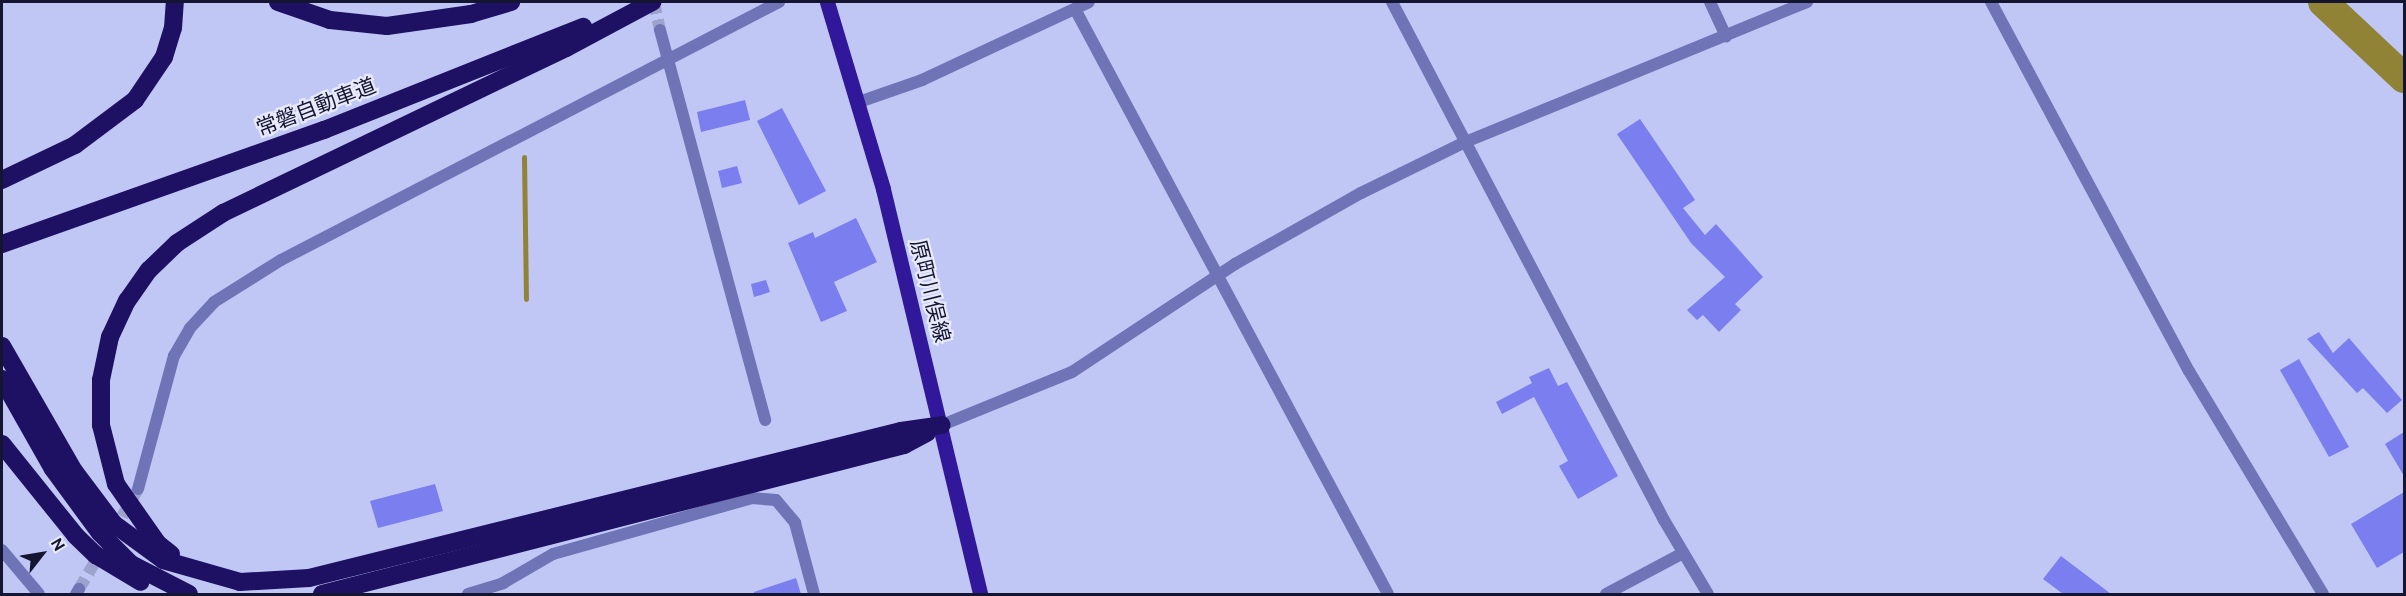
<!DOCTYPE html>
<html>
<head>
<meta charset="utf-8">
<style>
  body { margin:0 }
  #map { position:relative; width:2406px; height:596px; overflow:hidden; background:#c1c7f5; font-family:Cabin,"Noto Sans JP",sans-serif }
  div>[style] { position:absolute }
  .stream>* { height:5px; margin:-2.5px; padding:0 2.5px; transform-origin:2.5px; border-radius:2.5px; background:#918336 }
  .river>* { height:30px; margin:-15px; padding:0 15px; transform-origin:15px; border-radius:15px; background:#918336 }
  .building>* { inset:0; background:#7a7eee }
  .minor-tunnel>* { height:12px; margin-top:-6px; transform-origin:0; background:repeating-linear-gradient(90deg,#9ea3ce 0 12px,transparent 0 18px) }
  .minor>* { height:12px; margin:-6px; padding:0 6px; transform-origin:6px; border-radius:6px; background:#6e74b6 }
  .primary>* { height:15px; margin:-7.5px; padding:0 7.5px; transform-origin:7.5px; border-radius:7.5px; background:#31189a }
  .motorway>* { height:18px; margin:-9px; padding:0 9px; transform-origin:9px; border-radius:9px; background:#1e1164 }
  span { translate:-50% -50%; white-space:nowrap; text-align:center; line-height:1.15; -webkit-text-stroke:4.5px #e8eafa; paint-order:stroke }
  .street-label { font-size:21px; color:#141531 }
  .frame { position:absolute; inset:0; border:3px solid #141531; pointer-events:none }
  .north { position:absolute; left:12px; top:524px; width:60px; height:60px; -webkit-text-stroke:4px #e8eafa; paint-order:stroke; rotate:59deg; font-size:16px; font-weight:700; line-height:24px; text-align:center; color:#141531 }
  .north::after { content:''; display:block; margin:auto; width:21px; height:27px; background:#141531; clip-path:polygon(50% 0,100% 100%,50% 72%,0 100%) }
</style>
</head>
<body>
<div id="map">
  <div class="stream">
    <div style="left:524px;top:157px;width:142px;rotate:89.2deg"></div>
  </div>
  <div class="river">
    <div style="left:2323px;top:2px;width:111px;rotate:43.2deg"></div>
  </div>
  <div class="building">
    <div style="clip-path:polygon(745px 100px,750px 120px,701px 132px,697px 112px)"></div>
    <div style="clip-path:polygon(782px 108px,826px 191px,799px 205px,757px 121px)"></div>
    <div style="clip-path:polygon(1640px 119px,1695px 200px,1683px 208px,1705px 235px,1716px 224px,1763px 277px,1735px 304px,1741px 310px,1719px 332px,1703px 315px,1697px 320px,1687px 310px,1725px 277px,1691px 243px,1617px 134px)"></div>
    <div style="clip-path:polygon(737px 166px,742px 183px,722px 188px,718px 171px)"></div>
    <div style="clip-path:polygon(856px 218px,877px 262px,834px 282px,847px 311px,821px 322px,788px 243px,813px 232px,815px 238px)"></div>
    <div style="clip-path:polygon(766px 280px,770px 292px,754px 297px,751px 284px)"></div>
    <div style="clip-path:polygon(2319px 332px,2333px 353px,2349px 338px,2402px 400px,2387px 413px,2363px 388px,2357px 393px,2307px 339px)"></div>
    <div style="clip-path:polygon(2299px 359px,2349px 447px,2329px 457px,2280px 370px)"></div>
    <div style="clip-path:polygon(1549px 368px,1558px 386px,1567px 382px,1618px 476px,1578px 499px,1559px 466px,1568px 461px,1534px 397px,1502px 414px,1496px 402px,1532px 383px,1529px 377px)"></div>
    <div style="clip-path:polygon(2404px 432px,2404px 476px,2385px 444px)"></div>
    <div style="clip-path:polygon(435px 484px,443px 511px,378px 528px,370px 501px)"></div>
    <div style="clip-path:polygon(2404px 492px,2404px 552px,2377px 568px,2351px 524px)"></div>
    <div style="clip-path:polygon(2061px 556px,2111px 594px,2063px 594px,2043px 579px)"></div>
    <div style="clip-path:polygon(796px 578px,801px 594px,754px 594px,754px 592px)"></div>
  </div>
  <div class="minor-tunnel">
    <div style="left:654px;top:2px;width:29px;rotate:78deg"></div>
    <div style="left:113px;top:532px;width:50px;rotate:-59.8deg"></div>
    <div style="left:79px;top:589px;width:43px;rotate:-59.3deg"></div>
  </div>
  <div class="minor">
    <div style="left:1392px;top:2px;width:585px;rotate:62.3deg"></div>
    <div style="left:1664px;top:520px;width:86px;rotate:59.3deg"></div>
    <div style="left:1710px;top:2px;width:38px;rotate:65deg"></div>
    <div style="left:1991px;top:2px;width:419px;rotate:61.8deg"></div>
    <div style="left:2189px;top:371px;width:260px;rotate:59deg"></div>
    <div style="left:1075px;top:9px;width:663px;rotate:61.85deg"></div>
    <div style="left:660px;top:30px;width:404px;rotate:74.9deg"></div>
    <div style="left:859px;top:102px;width:67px;rotate:-19.2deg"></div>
    <div style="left:922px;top:80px;width:184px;rotate:-25deg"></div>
    <div style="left:942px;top:425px;width:140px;rotate:-22.2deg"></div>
    <div style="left:1072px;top:372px;width:196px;rotate:-33.5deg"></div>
    <div style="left:1235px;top:264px;width:145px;rotate:-29.4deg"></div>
    <div style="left:1361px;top:193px;width:114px;rotate:-26.1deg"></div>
    <div style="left:1463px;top:143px;width:372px;rotate:-22.3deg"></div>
    <div style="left:138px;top:489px;width:138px;rotate:-74.9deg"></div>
    <div style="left:174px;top:356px;width:32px;rotate:-60deg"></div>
    <div style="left:190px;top:328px;width:35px;rotate:-47deg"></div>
    <div style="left:214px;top:302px;width:79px;rotate:-32.1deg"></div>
    <div style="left:281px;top:260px;width:561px;rotate:-27.39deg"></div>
    <div style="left:2px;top:550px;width:57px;rotate:49.9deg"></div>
    <div style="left:76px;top:594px;width:6px;rotate:-59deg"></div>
    <div style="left:468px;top:594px;width:37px;rotate:-17deg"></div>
    <div style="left:503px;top:583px;width:58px;rotate:-30.1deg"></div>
    <div style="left:553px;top:554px;width:207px;rotate:-15.7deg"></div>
    <div style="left:752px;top:498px;width:24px;rotate:5deg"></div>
    <div style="left:776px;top:500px;width:30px;rotate:50deg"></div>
    <div style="left:795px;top:523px;width:73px;rotate:75deg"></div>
    <div style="left:1606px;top:594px;width:87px;rotate:-28deg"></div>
  </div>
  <div class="primary">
    <div style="left:827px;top:2px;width:195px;rotate:73.3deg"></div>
    <div style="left:883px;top:189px;width:416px;rotate:76.5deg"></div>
  </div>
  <div class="motorway">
    <div style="left:278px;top:2px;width:55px;rotate:19.1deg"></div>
    <div style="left:330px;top:20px;width:57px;rotate:6deg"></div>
    <div style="left:387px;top:26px;width:85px;rotate:-8.1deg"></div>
    <div style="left:471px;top:14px;width:42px;rotate:-16.7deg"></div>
    <div style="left:2px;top:180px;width:81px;rotate:-25.6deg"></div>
    <div style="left:75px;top:145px;width:75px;rotate:-36.9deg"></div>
    <div style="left:135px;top:100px;width:52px;rotate:-56deg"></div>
    <div style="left:164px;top:57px;width:30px;rotate:-73deg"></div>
    <div style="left:173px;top:28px;width:26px;rotate:-86deg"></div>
    <div style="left:2px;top:244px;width:342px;rotate:-19.5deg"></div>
    <div style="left:324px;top:130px;width:279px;rotate:-21.7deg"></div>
    <div style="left:2px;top:346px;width:144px;rotate:60.1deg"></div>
    <div style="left:74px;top:471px;width:66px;rotate:53deg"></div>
    <div style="left:114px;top:524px;width:61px;rotate:36.3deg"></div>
    <div style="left:163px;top:560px;width:80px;rotate:15.9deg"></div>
    <div style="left:240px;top:582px;width:69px;rotate:-3.3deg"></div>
    <div style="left:309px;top:578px;width:610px;rotate:-13.95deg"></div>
    <div style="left:901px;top:431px;width:41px;rotate:-8.3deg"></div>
    <div style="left:2px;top:379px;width:103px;rotate:60.5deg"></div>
    <div style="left:53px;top:469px;width:79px;rotate:53.7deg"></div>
    <div style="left:100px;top:533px;width:44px;rotate:45deg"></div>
    <div style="left:131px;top:564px;width:65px;rotate:27.3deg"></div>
    <div style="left:2px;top:444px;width:118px;rotate:51.2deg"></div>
    <div style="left:76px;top:536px;width:28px;rotate:44deg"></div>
    <div style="left:96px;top:555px;width:52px;rotate:31deg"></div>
    <div style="left:171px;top:554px;width:16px;rotate:-142deg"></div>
    <div style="left:158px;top:544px;width:73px;rotate:-125deg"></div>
    <div style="left:116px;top:484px;width:61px;rotate:-104.3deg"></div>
    <div style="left:101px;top:425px;width:45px;rotate:-90deg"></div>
    <div style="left:101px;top:380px;width:44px;rotate:-78.2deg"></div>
    <div style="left:110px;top:337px;width:40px;rotate:-65deg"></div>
    <div style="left:127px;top:301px;width:38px;rotate:-55deg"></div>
    <div style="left:149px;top:270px;width:39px;rotate:-44deg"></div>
    <div style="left:177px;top:243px;width:55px;rotate:-33.1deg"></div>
    <div style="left:223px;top:213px;width:381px;rotate:-25.7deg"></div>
    <div style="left:566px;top:48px;width:98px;rotate:-28.1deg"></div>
    <div style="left:322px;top:594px;width:601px;rotate:-14.36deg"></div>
    <div style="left:904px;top:445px;width:26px;rotate:-28deg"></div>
  </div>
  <div class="street-label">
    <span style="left:316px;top:107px;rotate:-21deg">常磐自動車道</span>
    <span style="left:930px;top:291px;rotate:76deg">原町川俣線</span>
  </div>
  <div class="frame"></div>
  <div class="north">N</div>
</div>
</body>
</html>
